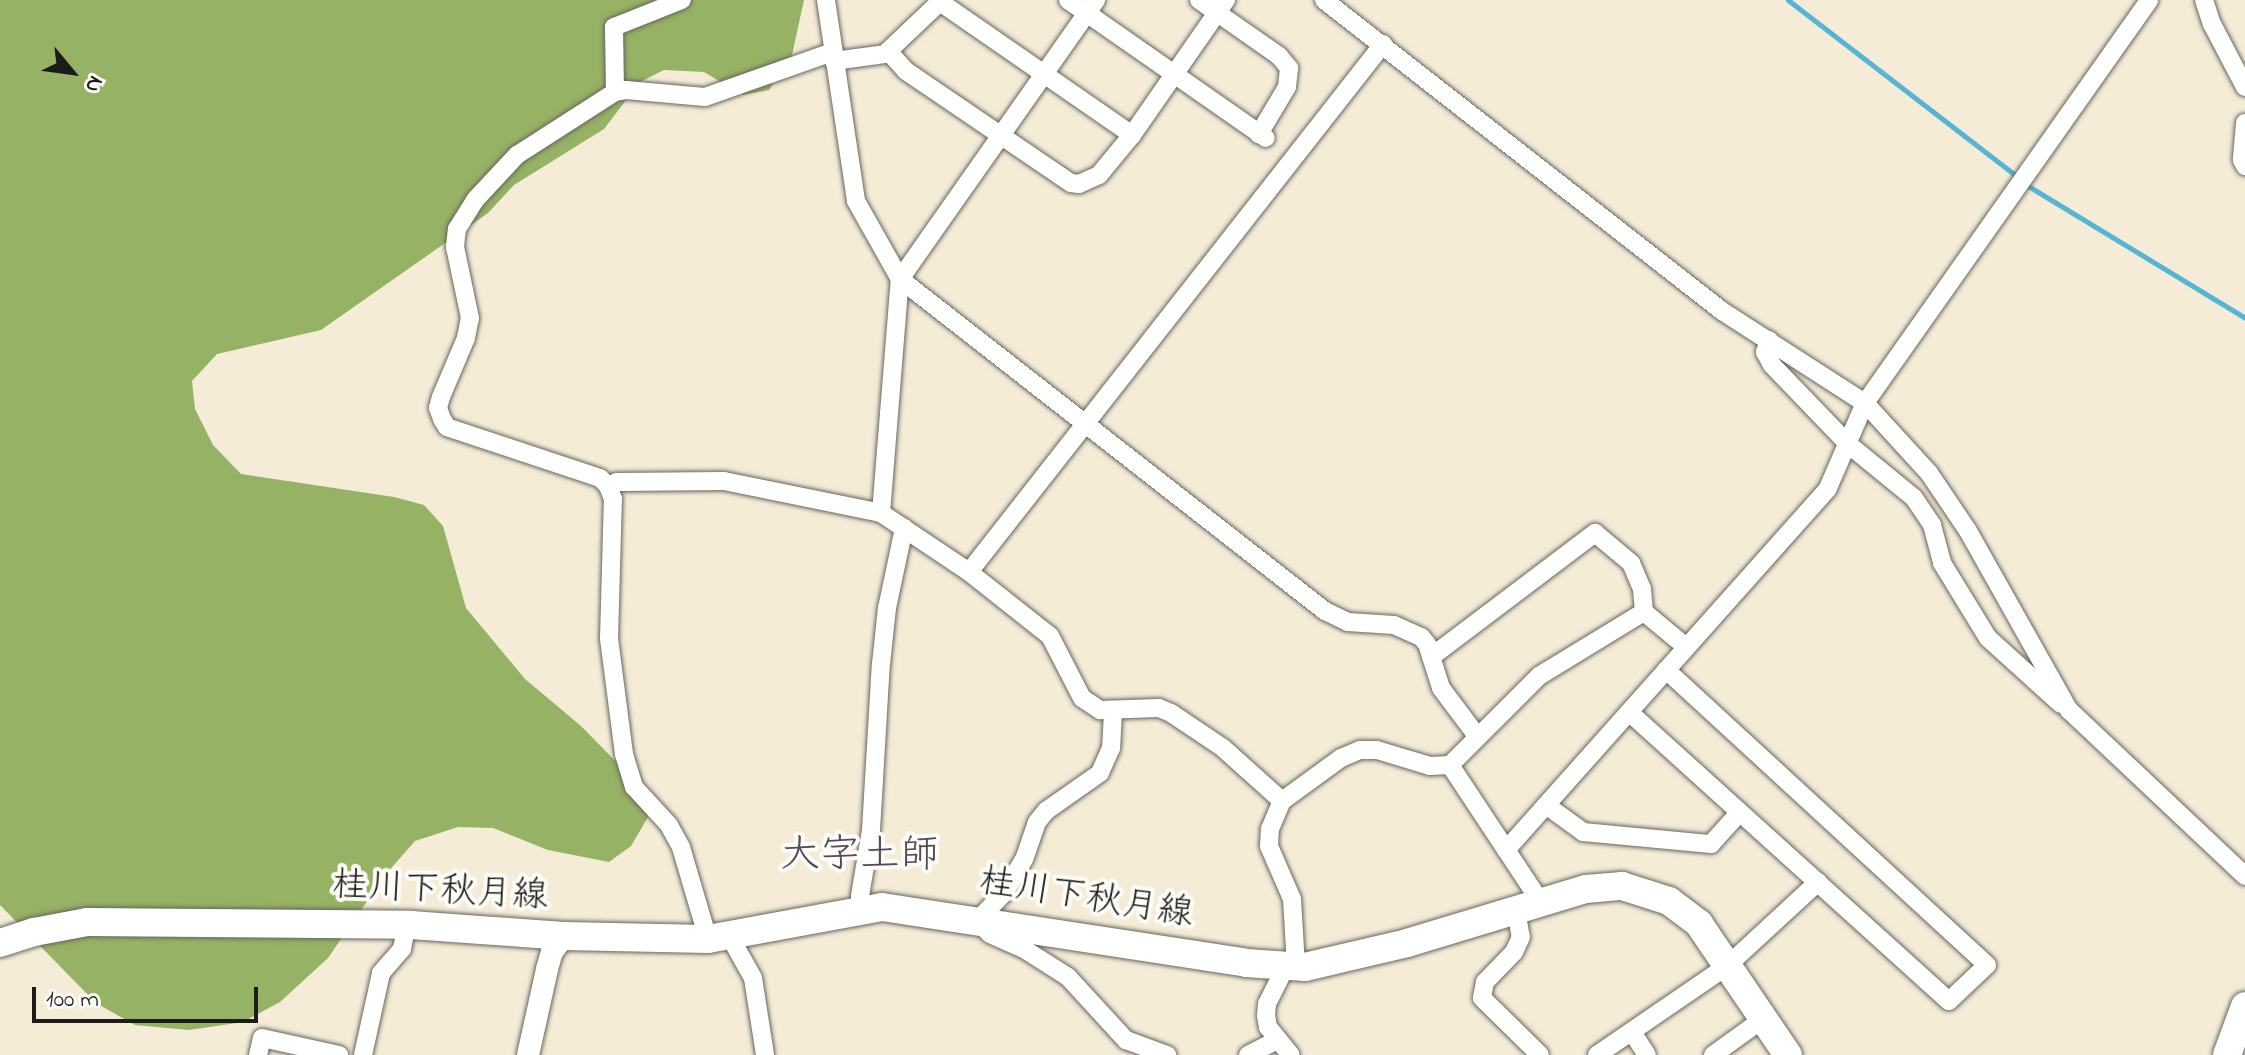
<!DOCTYPE html>
<html>
<head>
<meta charset="utf-8">
<style>
  body { margin:0 }
  #map { position:relative; width:2245px; height:1055px; overflow:hidden; background:#f4ecd7; font-family:"Indie Flower","Klee One",sans-serif }
  div>[style] { position:absolute }
  .forest>* { inset:0; background:#96b265 }
  .stream>* { height:5px; margin:-2.5px; padding:0 2.5px; transform-origin:2.5px; border-radius:2.5px; background:#56b4d4 }
  .roads { filter:drop-shadow(0 0 2px #68655d) drop-shadow(0 0 2px #68655d) }
  .minor>* { height:18px; margin:-9px; padding:0 9px; transform-origin:9px; border-radius:9px; background:#fff }
  .tertiary>* { height:22px; margin:-11px; padding:0 11px; transform-origin:11px; border-radius:11px; background:#fff }
  .primary>* { height:28px; margin:-14px; padding:0 14px; transform-origin:14px; border-radius:14px; background:#fff }
  span { translate:-50% -50%; white-space:nowrap; text-align:center; line-height:1.15; -webkit-text-stroke:8px #fdfcf7; paint-order:stroke }
  .street-label { font-size:36px; color:#1c1c1c }
  .quarter-label { font-size:40px; color:#54485a }
  .north { position:absolute; left:32px; top:32px; width:80px; height:80px; -webkit-text-stroke:6px #fdfcf7; paint-order:stroke; rotate:119deg; font-size:22px; font-weight:700; line-height:32px; text-align:center; color:#1c1c1c }
  .north::after { content:''; display:block; margin:auto; width:28px; height:36px; background:#1c1c1c; clip-path:polygon(50% 0,100% 100%,50% 72%,0 100%) }
  .scale { position:absolute; left:32px; top:987px; width:226px; height:36px; box-sizing:border-box; border:4px solid #1c1c1c; border-top:0; padding-left:10px; font-size:24px; line-height:28px; white-space:nowrap; color:#1c1c1c; -webkit-text-stroke:6px #fdfcf7; paint-order:stroke }
</style>
</head>
<body>
<div id="map">
  <div class="forest">
    <div style="clip-path:polygon(0 0,804px 0,792px 55px,769px 90px,743px 95px,704px 72px,664px 70px,640px 82px,604px 129px,514px 185px,488px 213px,321px 330px,217px 354px,192px 381px,195px 409px,213px 445px,241px 474px,394px 497px,424px 505px,443px 526px,466px 608px,525px 679px,581px 726px,640px 786px,648px 817px,631px 846px,609px 862px,548px 850px,493px 828px,458px 827px,415px 841px,385px 875px,328px 958px,280px 1002px,243px 1022px,189px 1030px,135px 1025px,96px 1003px,0 905px)"></div>
  </div>
  <div class="stream">
    <div style="left:1788px;top:0;width:290px;rotate:37.6deg"></div>
    <div style="left:2025px;top:184px;width:258px;rotate:31.3deg"></div>
  </div>
  <div class="roads">
    <div class="minor">
      <div style="left:826px;top:0;width:203px;rotate:81.5deg"></div>
      <div style="left:856px;top:201px;width:90px;rotate:60.6deg"></div>
      <div style="left:900px;top:279px;width:539px;rotate:38deg"></div>
      <div style="left:1325px;top:611px;width:25px;rotate:26deg"></div>
      <div style="left:1348px;top:622px;width:46px;rotate:3.7deg"></div>
      <div style="left:1394px;top:625px;width:30px;rotate:24deg"></div>
      <div style="left:1421px;top:637px;width:9px;rotate:49deg"></div>
      <div style="left:1427px;top:644px;width:46px;rotate:72.3deg"></div>
      <div style="left:1441px;top:688px;width:60px;rotate:53.1deg"></div>
      <div style="left:1068px;top:0;width:241px;rotate:34.9deg"></div>
      <div style="left:1199px;top:0;width:98px;rotate:35deg"></div>
      <div style="left:1279px;top:56px;width:16px;rotate:50deg"></div>
      <div style="left:1289px;top:68px;width:19px;rotate:96deg"></div>
      <div style="left:1287px;top:87px;width:55px;rotate:120.8deg"></div>
      <div style="left:1324px;top:0;width:505px;rotate:38deg"></div>
      <div style="left:1722px;top:311px;width:170px;rotate:32.8deg"></div>
      <div style="left:1865px;top:403px;width:95px;rotate:47.6deg"></div>
      <div style="left:1929px;top:473px;width:70px;rotate:56.1deg"></div>
      <div style="left:1968px;top:531px;width:206px;rotate:60.6deg"></div>
      <div style="left:2069px;top:710px;width:242px;rotate:43.3deg"></div>
      <div style="left:2204px;top:0;width:25px;rotate:72deg"></div>
      <div style="left:2212px;top:24px;width:71px;rotate:62.4deg"></div>
      <div style="left:940px;top:2px;width:234px;rotate:34.7deg"></div>
      <div style="left:1132px;top:135px;width:165px;rotate:-55.2deg"></div>
      <div style="left:888px;top:51px;width:27px;rotate:48deg"></div>
      <div style="left:906px;top:71px;width:199px;rotate:34.2deg"></div>
      <div style="left:1071px;top:183px;width:8px;rotate:7deg"></div>
      <div style="left:1079px;top:184px;width:22px;rotate:-24deg"></div>
      <div style="left:1099px;top:175px;width:52px;rotate:-50.5deg"></div>
      <div style="left:834px;top:61px;width:51px;rotate:-7.8deg"></div>
      <div style="left:885px;top:54px;width:79px;rotate:-43.5deg"></div>
      <div style="left:615px;top:92px;width:65px;rotate:-90.9deg"></div>
      <div style="left:614px;top:27px;width:73px;rotate:-21.7deg"></div>
      <div style="left:2245px;top:123px;width:37px;rotate:95deg"></div>
      <div style="left:2242px;top:160px;width:7px;rotate:63deg"></div>
      <div style="left:1769px;top:340px;width:13px;rotate:108deg"></div>
      <div style="left:1765px;top:352px;width:15px;rotate:62deg"></div>
      <div style="left:1772px;top:365px;width:110px;rotate:46.1deg"></div>
      <div style="left:1848px;top:444px;width:85px;rotate:39.3deg"></div>
      <div style="left:1914px;top:498px;width:32px;rotate:56deg"></div>
      <div style="left:1932px;top:525px;width:39px;rotate:75deg"></div>
      <div style="left:1942px;top:563px;width:88px;rotate:58.5deg"></div>
      <div style="left:1988px;top:638px;width:98px;rotate:42.1deg"></div>
      <div style="left:608px;top:486px;width:10px;rotate:-24deg"></div>
      <div style="left:617px;top:482px;width:107px;rotate:-0.5deg"></div>
      <div style="left:724px;top:481px;width:160px;rotate:11.5deg"></div>
      <div style="left:881px;top:513px;width:106px;rotate:33.8deg"></div>
      <div style="left:969px;top:572px;width:103px;rotate:38.3deg"></div>
      <div style="left:1050px;top:636px;width:70px;rotate:62.7deg"></div>
      <div style="left:1082px;top:698px;width:22px;rotate:34deg"></div>
      <div style="left:1100px;top:710px;width:59px;rotate:-1.9deg"></div>
      <div style="left:1159px;top:708px;width:13px;rotate:23deg"></div>
      <div style="left:1171px;top:713px;width:63px;rotate:33.9deg"></div>
      <div style="left:1223px;top:748px;width:79px;rotate:41.9deg"></div>
      <div style="left:881px;top:513px;width:235px;rotate:-85.4deg"></div>
      <div style="left:900px;top:279px;width:341px;rotate:-54.9deg"></div>
      <div style="left:969px;top:572px;width:671px;rotate:-51.9deg"></div>
      <div style="left:1431px;top:657px;width:206px;rotate:-37.1deg"></div>
      <div style="left:1595px;top:533px;width:47px;rotate:39.8deg"></div>
      <div style="left:1631px;top:563px;width:28px;rotate:67deg"></div>
      <div style="left:1642px;top:589px;width:23px;rotate:85deg"></div>
      <div style="left:1113px;top:712px;width:36px;rotate:93deg"></div>
      <div style="left:1111px;top:748px;width:27px;rotate:114deg"></div>
      <div style="left:1100px;top:773px;width:66px;rotate:144.9deg"></div>
      <div style="left:1046px;top:811px;width:14px;rotate:129deg"></div>
      <div style="left:1037px;top:822px;width:39px;rotate:109deg"></div>
      <div style="left:1024px;top:859px;width:39px;rotate:120deg"></div>
      <div style="left:1004px;top:893px;width:39px;rotate:134deg"></div>
      <div style="left:977px;top:921px;width:18px;rotate:45deg"></div>
      <div style="left:990px;top:934px;width:37px;rotate:24deg"></div>
      <div style="left:1024px;top:949px;width:52px;rotate:32.5deg"></div>
      <div style="left:1068px;top:977px;width:86px;rotate:47.4deg"></div>
      <div style="left:1126px;top:1040px;width:44px;rotate:20.1deg"></div>
      <div style="left:1629px;top:712px;width:431px;rotate:42.1deg"></div>
      <div style="left:1949px;top:1001px;width:52px;rotate:-43.5deg"></div>
      <div style="left:1987px;top:965px;width:436px;rotate:-137.4deg"></div>
      <div style="left:1450px;top:765px;width:163px;rotate:56.5deg"></div>
      <div style="left:1546px;top:805px;width:46px;rotate:36.1deg"></div>
      <div style="left:1583px;top:832px;width:129px;rotate:5.4deg"></div>
      <div style="left:1711px;top:844px;width:43px;rotate:-47.8deg"></div>
      <div style="left:1506px;top:850px;width:484px;rotate:-48.3deg"></div>
      <div style="left:1828px;top:488px;width:93px;rotate:-66.5deg"></div>
      <div style="left:1865px;top:403px;width:493px;rotate:-54.8deg"></div>
      <div style="left:863px;top:908px;width:12px;rotate:-104deg"></div>
      <div style="left:860px;top:896px;width:67px;rotate:-80.5deg"></div>
      <div style="left:871px;top:830px;width:166px;rotate:-86.6deg"></div>
      <div style="left:881px;top:664px;width:56px;rotate:-83.9deg"></div>
      <div style="left:887px;top:608px;width:82px;rotate:-78deg"></div>
      <div style="left:1516px;top:910px;width:27px;rotate:80deg"></div>
      <div style="left:1521px;top:937px;width:17px;rotate:115deg"></div>
      <div style="left:1514px;top:952px;width:42px;rotate:134deg"></div>
      <div style="left:1485px;top:982px;width:16px;rotate:101deg"></div>
      <div style="left:1482px;top:998px;width:81px;rotate:44.5deg"></div>
      <div style="left:730px;top:937px;width:47px;rotate:60.7deg"></div>
      <div style="left:753px;top:978px;width:78px;rotate:81.1deg"></div>
      <div style="left:708px;top:939px;width:96px;rotate:-106.4deg"></div>
      <div style="left:681px;top:847px;width:25px;rotate:-119deg"></div>
      <div style="left:669px;top:825px;width:52px;rotate:-132.6deg"></div>
      <div style="left:634px;top:787px;width:34px;rotate:-107deg"></div>
      <div style="left:624px;top:754px;width:116px;rotate:-97.4deg"></div>
      <div style="left:609px;top:639px;width:140px;rotate:-88.4deg"></div>
      <div style="left:613px;top:499px;width:14px;rotate:-111deg"></div>
      <div style="left:608px;top:486px;width:11px;rotate:-135deg"></div>
      <div style="left:600px;top:478px;width:161px;rotate:-161.6deg"></div>
      <div style="left:447px;top:427px;width:9px;rotate:-122deg"></div>
      <div style="left:442px;top:419px;width:12px;rotate:-110deg"></div>
      <div style="left:438px;top:408px;width:11px;rotate:-75deg"></div>
      <div style="left:441px;top:397px;width:64px;rotate:-67deg"></div>
      <div style="left:466px;top:338px;width:20px;rotate:-79deg"></div>
      <div style="left:470px;top:318px;width:73px;rotate:-101.9deg"></div>
      <div style="left:455px;top:247px;width:18px;rotate:-84deg"></div>
      <div style="left:457px;top:229px;width:34px;rotate:-58deg"></div>
      <div style="left:475px;top:200px;width:62px;rotate:-47deg"></div>
      <div style="left:517px;top:155px;width:117px;rotate:-32.7deg"></div>
      <div style="left:615px;top:92px;width:11px;rotate:-10deg"></div>
      <div style="left:626px;top:90px;width:79px;rotate:5.1deg"></div>
      <div style="left:705px;top:97px;width:136px;rotate:-19.4deg"></div>
      <div style="left:1286px;top:966px;width:42px;rotate:116.6deg"></div>
      <div style="left:1267px;top:1004px;width:11px;rotate:95deg"></div>
      <div style="left:1266px;top:1015px;width:12px;rotate:81deg"></div>
      <div style="left:1268px;top:1027px;width:36px;rotate:51deg"></div>
      <div style="left:1296px;top:966px;width:67px;rotate:-93.4deg"></div>
      <div style="left:1292px;top:899px;width:58px;rotate:-113.5deg"></div>
      <div style="left:1269px;top:846px;width:17px;rotate:-87deg"></div>
      <div style="left:1270px;top:829px;width:30px;rotate:-67deg"></div>
      <div style="left:1282px;top:801px;width:73px;rotate:-36.1deg"></div>
      <div style="left:1341px;top:758px;width:21px;rotate:-23deg"></div>
      <div style="left:1360px;top:750px;width:17px"></div>
      <div style="left:1377px;top:750px;width:55px;rotate:16.8deg"></div>
      <div style="left:1430px;top:766px;width:20px;rotate:-3deg"></div>
      <div style="left:1450px;top:765px;width:126px;rotate:-45deg"></div>
      <div style="left:1539px;top:676px;width:123px;rotate:-31.4deg"></div>
      <div style="left:1644px;top:612px;width:53px;rotate:39.7deg"></div>
      <div style="left:1632px;top:1032px;width:27px;rotate:57deg"></div>
      <div style="left:258px;top:1055px;width:17px;rotate:-77deg"></div>
      <div style="left:262px;top:1038px;width:79px;rotate:12.4deg"></div>
      <div style="left:363px;top:1055px;width:84px;rotate:-77.6deg"></div>
      <div style="left:381px;top:973px;width:32px;rotate:-49deg"></div>
      <div style="left:402px;top:949px;width:25px;rotate:-79deg"></div>
      <div style="left:1248px;top:1055px;width:33px;rotate:-27deg"></div>
      <div style="left:1597px;top:1055px;width:158px;rotate:-34.4deg"></div>
      <div style="left:1727px;top:966px;width:124px;rotate:-42.7deg"></div>
      <div style="left:1713px;top:1055px;width:62px;rotate:-35.8deg"></div>
    </div>
    <div class="tertiary">
      <div style="left:528px;top:1055px;width:88px;rotate:-77.5deg"></div>
      <div style="left:547px;top:969px;width:18px;rotate:-74deg"></div>
      <div style="left:552px;top:952px;width:20px;rotate:-53deg"></div>
    </div>
    <div class="primary">
      <div style="left:0;top:943px;width:36px;rotate:-18deg"></div>
      <div style="left:34px;top:932px;width:54px;rotate:-10.7deg"></div>
      <div style="left:87px;top:922px;width:324px;rotate:0.5deg"></div>
      <div style="left:411px;top:925px;width:153px;rotate:4.1deg"></div>
      <div style="left:564px;top:936px;width:144px;rotate:1.2deg"></div>
      <div style="left:708px;top:939px;width:177px;rotate:-10.4deg"></div>
      <div style="left:882px;top:907px;width:368px;rotate:8.7deg"></div>
      <div style="left:1246px;top:963px;width:59px;rotate:3.9deg"></div>
      <div style="left:1305px;top:967px;width:105px;rotate:-13.2deg"></div>
      <div style="left:1407px;top:943px;width:187px;rotate:-16.8deg"></div>
      <div style="left:1586px;top:889px;width:36px;rotate:-5deg"></div>
      <div style="left:1622px;top:886px;width:49px;rotate:17.7deg"></div>
      <div style="left:1669px;top:901px;width:38px;rotate:37deg"></div>
      <div style="left:1699px;top:924px;width:158px;rotate:55.8deg"></div>
      <div style="left:2227px;top:1055px;width:52px;rotate:-69.8deg"></div>
    </div>
  </div>
  <div class="street-label">
    <span style="left:440px;top:892px;rotate:3deg">桂川下秋月線</span>
    <span style="left:1086px;top:899px;rotate:9deg">桂川下秋月線</span>
  </div>
  <div class="quarter-label">
    <span style="left:860px;top:857px">大字土師</span>
  </div>
  <div class="north">N</div>
  <div class="scale">100 m</div>
</div>
</body>
</html>
